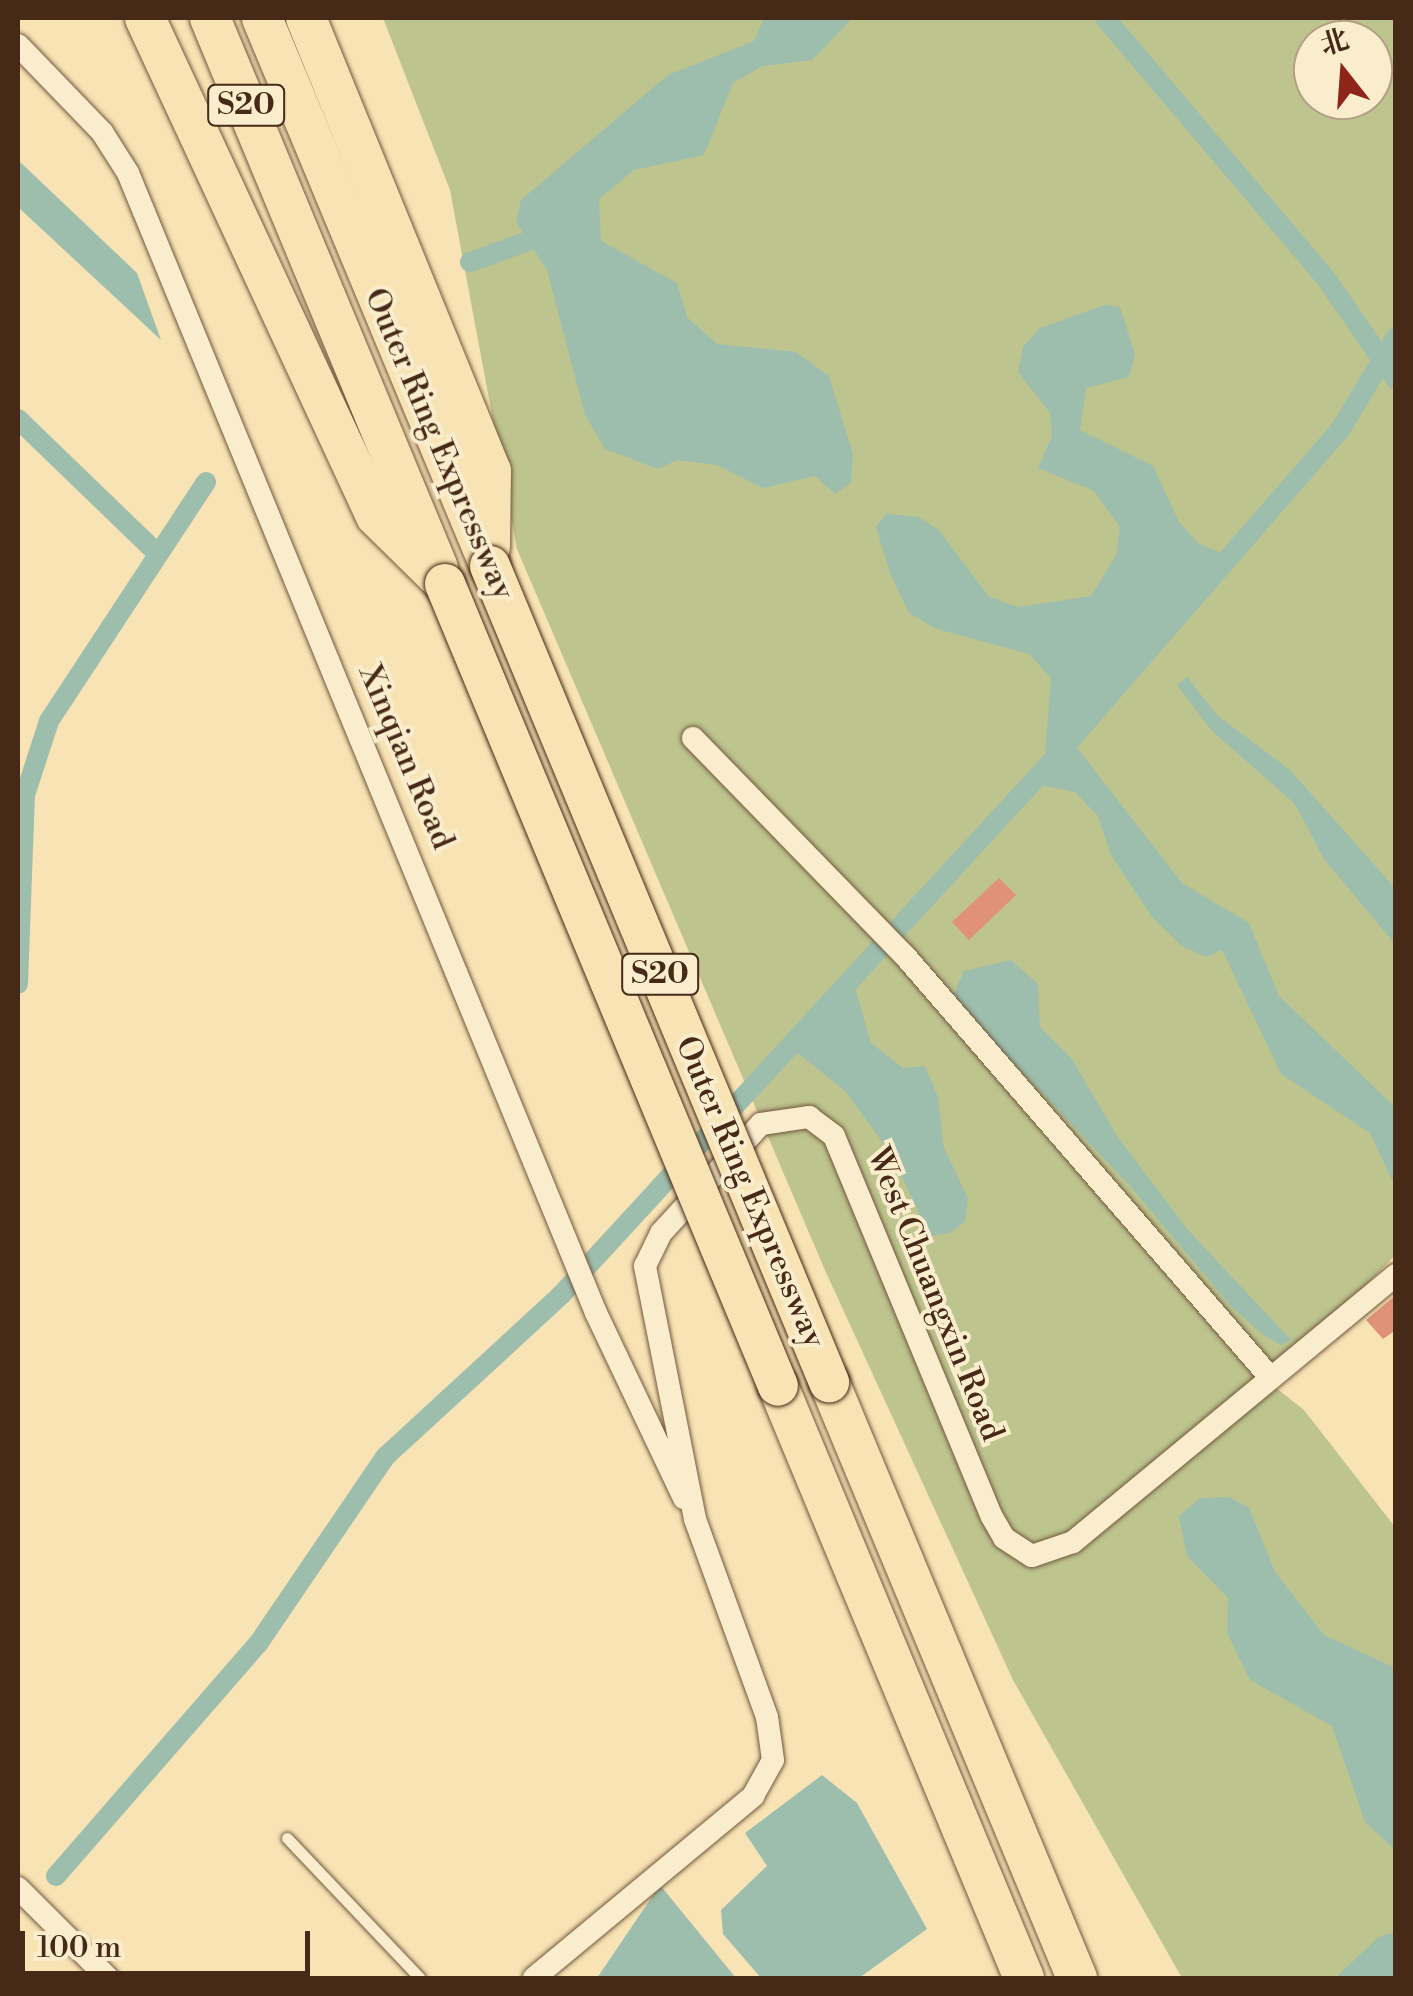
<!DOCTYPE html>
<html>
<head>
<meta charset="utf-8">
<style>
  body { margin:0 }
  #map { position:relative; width:1413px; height:1996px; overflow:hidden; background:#f8e3b4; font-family:"Libre Bodoni","Noto Serif SC",serif }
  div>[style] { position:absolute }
  .green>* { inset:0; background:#bdc48e }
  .water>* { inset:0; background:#9dbead }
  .canal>* { height:20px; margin:-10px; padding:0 10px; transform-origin:10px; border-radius:10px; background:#9dbead }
  .building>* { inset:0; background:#df9277 }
  .roads { filter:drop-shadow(0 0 2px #72583e) drop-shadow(0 0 2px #72583e) }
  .lane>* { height:11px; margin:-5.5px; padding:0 5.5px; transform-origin:5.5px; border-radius:5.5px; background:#faedce }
  .street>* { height:22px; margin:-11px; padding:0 11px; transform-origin:11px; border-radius:11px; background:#faedce }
  .highway>* { height:40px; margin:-20px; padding:0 20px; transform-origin:20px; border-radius:20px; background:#f8e3b4 }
  .bridges { filter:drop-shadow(0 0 2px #462916) drop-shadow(0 0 2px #462916) }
  .highway-bridge>* { height:40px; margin:-20px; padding:0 20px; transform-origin:20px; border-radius:20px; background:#f8e3b4 }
  span { translate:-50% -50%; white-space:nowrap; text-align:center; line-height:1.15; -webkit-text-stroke:8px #faedce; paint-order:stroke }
  .shield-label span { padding:2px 8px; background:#faedce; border:2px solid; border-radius:8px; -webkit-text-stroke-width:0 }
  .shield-label { font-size:30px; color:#462916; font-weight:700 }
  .street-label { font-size:32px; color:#462916 }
  .frame { position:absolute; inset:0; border:20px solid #462916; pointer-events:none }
  .north { position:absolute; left:1293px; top:20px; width:100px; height:100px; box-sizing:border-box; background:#faedce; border:2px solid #b29f84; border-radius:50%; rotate:343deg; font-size:28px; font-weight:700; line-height:40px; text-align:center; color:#462916 }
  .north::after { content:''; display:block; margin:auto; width:35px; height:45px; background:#8f2418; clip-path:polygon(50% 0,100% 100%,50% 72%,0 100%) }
  .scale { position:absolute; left:20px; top:1931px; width:290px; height:45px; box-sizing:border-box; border:5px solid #462916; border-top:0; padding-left:12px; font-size:30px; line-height:35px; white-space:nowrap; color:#462916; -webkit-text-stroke:8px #faedce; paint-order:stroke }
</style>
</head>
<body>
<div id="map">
  <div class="green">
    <div style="clip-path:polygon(evenodd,383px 18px,1395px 18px,1395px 1255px,1271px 1384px,1304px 1410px,1395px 1527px,1395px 1978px,1182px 1978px,1013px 1680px,824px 1268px,517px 549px,450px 190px,383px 18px,1313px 40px,1373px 40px,1373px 100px,1313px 100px,1313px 40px)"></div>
  </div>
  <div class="water">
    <div style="clip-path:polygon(764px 18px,853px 18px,812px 60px,762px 66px,733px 83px,704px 155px,634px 170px,599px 199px,601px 241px,677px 283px,687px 317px,717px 344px,796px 352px,829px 376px,853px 454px,851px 483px,835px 494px,815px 476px,763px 488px,717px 465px,677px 460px,658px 469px,605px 449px,585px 415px,547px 270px,516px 222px,521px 200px,668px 75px,754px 41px)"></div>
    <div style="clip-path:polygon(18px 160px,137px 273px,161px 340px,18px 207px)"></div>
    <div style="clip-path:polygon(1105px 305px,1120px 307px,1135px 354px,1129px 377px,1086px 388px,1080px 430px,1153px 466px,1179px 522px,1198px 543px,1231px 557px,1071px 740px,1182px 883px,1249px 923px,1279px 996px,1395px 1107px,1395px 1186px,1370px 1133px,1281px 1074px,1222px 950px,1206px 957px,1182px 946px,1152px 917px,1111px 855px,1098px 816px,1075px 792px,1031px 783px,1044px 769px,1051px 678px,1029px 654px,937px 629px,909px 613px,890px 573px,876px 527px,886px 514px,919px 517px,939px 530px,989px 597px,1018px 607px,1091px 596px,1116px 555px,1120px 527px,1094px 491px,1038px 468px,1052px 436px,1050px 413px,1018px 372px,1023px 347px,1040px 328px)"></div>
    <div style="clip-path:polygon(1187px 677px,1217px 715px,1290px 770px,1395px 888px,1395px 944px,1324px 859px,1295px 804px,1211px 730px,1177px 685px)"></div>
    <div style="clip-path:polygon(1011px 960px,1038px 984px,1040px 1027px,1072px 1059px,1117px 1136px,1188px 1230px,1291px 1340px,1281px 1345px,1262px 1334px,1231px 1306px,1130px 1186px,952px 998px,964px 971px)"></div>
    <div style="clip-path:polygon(852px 977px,871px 1043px,903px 1068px,925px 1066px,938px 1097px,944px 1148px,968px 1198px,965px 1222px,949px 1233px,930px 1236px,891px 1154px,846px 1092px,789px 1046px)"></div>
    <div style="clip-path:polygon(1229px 1497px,1249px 1508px,1275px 1572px,1324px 1635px,1395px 1668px,1395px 1850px,1365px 1822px,1332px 1726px,1250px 1680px,1227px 1633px,1228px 1598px,1187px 1556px,1179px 1516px,1200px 1498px)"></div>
    <div style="clip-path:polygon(822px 1775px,857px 1803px,927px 1929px,859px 1978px,761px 1978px,723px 1934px,721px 1910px,767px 1866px,745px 1833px)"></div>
    <div style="clip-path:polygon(660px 1885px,736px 1978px,597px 1978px)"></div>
    <div style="clip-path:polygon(1395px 1932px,1395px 1978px,1335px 1978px,1379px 1937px)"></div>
  </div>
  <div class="canal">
    <div style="left:1105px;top:18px;width:343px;rotate:49.7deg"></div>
    <div style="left:1327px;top:280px;width:121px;rotate:55.4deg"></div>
    <div style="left:470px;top:262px;width:59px;rotate:-19.7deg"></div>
    <div style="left:18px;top:419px;width:194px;rotate:44deg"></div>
    <div style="left:18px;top:984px;width:189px;rotate:-87.9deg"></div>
    <div style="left:25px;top:795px;width:78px;rotate:-72deg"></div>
    <div style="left:49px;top:721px;width:286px;rotate:-56.7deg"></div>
    <div style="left:56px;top:1876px;width:308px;rotate:-49deg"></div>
    <div style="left:258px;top:1644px;width:226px;rotate:-55.8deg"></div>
    <div style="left:385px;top:1457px;width:239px;rotate:-42.6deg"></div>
    <div style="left:561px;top:1295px;width:727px;rotate:-47.4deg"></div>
    <div style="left:1053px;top:760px;width:437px;rotate:-49deg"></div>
    <div style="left:1340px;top:430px;width:109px;rotate:-58.9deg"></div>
  </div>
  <div class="building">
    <div style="clip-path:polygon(999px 878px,1016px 895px,969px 940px,952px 922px)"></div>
    <div style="clip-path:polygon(1396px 1295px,1396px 1330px,1383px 1339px,1366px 1320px)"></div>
  </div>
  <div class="roads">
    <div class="lane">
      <div style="left:287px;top:1838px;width:193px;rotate:46.5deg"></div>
    </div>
    <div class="street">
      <div style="left:18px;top:45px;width:121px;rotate:46deg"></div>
      <div style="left:102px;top:132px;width:49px;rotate:57.6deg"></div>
      <div style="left:128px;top:173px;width:1232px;rotate:67.68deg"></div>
      <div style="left:596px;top:1313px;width:205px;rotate:64.6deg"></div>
      <div style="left:693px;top:738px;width:304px;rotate:45.8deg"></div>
      <div style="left:905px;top:956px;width:557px;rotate:49.08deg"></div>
      <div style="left:18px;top:1888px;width:127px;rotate:45deg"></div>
      <div style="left:534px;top:1978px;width:285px;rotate:-39.7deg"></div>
      <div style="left:753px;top:1796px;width:41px;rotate:-60.9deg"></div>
      <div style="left:773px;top:1760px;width:43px;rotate:-97.9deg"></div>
      <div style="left:767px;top:1717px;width:211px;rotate:-110deg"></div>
      <div style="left:695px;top:1519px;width:258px;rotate:-101.2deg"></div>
      <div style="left:645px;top:1266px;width:37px;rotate:-64deg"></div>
      <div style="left:661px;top:1233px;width:148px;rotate:-47.5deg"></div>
      <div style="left:761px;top:1124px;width:49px;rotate:-8.3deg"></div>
      <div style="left:809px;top:1117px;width:31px;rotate:37deg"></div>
      <div style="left:834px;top:1136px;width:412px;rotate:67.5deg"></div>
      <div style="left:992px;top:1517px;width:24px;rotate:60deg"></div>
      <div style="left:1004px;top:1538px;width:33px;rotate:33deg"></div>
      <div style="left:1032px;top:1556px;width:43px;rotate:-18.9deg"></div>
      <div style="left:1073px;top:1542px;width:419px;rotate:-39.6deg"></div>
    </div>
    <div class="highway">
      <div style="left:145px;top:18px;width:549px;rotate:65.12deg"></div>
      <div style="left:376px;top:516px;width:97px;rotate:44.6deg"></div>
      <div style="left:210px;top:18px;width:595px;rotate:67.48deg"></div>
      <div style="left:262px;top:18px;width:594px;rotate:67.41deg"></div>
      <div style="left:306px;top:18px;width:489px;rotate:67.8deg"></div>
      <div style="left:491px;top:471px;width:76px;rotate:90.8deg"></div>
      <div style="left:829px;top:1382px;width:646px;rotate:67.41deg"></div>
      <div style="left:778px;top:1386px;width:641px;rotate:67.44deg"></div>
    </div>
  </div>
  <div class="bridges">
    <div class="highway-bridge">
      <div style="left:490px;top:566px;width:884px;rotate:67.44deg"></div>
      <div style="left:445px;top:584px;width:868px;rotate:67.45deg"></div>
    </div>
  </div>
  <div class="shield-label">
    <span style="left:246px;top:105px">S20</span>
    <span style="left:660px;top:974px">S20</span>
  </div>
  <div class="street-label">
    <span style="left:439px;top:444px;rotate:67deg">Outer Ring Expressway</span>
    <span style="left:406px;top:757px;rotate:67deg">Xinqian Road</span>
    <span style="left:750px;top:1192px;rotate:67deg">Outer Ring Expressway</span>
    <span style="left:935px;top:1294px;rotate:68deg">West Chuangxin Road</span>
  </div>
  <div class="frame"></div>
  <div class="north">北</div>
  <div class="scale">100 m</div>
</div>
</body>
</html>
